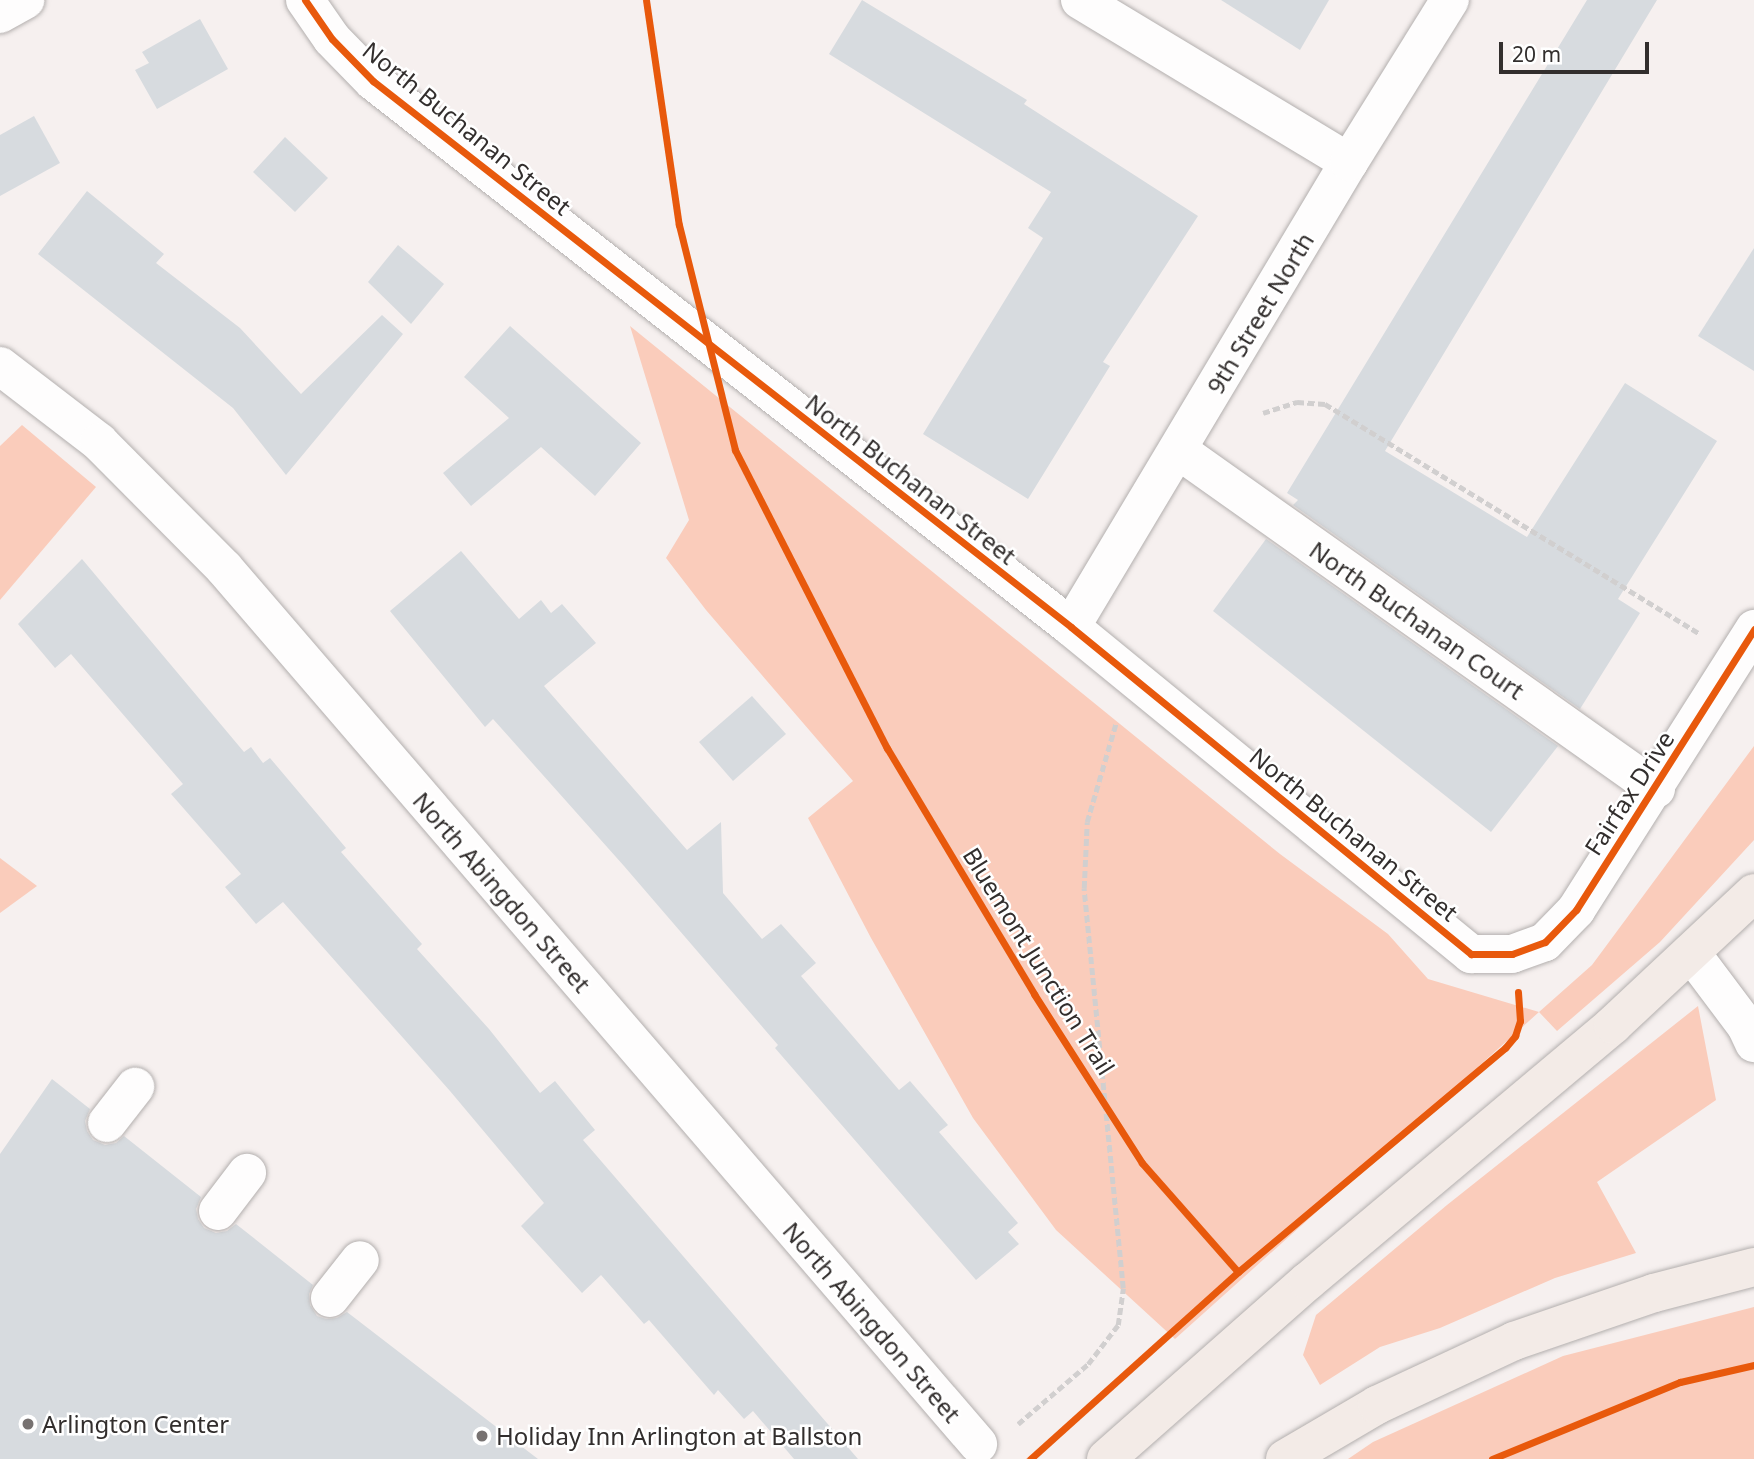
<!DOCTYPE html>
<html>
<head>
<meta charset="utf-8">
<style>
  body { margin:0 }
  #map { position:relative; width:1754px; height:1459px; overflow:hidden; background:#f6f0ef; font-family:"Noto Sans",sans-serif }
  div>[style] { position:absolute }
  .green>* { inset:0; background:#faccbb }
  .building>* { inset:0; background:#d7dbdf }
  .path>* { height:4.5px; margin-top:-2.25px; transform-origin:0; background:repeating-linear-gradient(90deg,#d1cfcf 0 7px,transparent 0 10.5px) }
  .roads { filter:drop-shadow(0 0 2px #b3afae) drop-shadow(0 0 2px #b3afae) }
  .minor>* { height:38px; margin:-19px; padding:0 19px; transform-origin:19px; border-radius:19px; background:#fefdfd }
  .highway>* { height:38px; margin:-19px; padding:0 19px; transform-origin:19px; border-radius:19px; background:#f3ebe7 }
  .cycleway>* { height:7px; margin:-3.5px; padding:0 3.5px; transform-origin:3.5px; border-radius:3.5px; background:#e8590c }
  .dots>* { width:19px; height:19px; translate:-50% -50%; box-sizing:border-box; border:4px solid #fff; border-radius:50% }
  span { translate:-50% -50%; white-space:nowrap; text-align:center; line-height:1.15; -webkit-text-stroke:5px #fff; paint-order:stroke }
  .street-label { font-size:24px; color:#322e2d }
  .poi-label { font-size:24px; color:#322e2d }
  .left { translate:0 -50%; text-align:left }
  .scale { position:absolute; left:1499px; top:42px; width:150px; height:32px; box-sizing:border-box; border:4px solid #322e2d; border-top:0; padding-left:9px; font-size:21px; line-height:24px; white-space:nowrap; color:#322e2d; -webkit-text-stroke:5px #fff; paint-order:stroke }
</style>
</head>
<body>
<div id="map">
  <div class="green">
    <div style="clip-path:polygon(630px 326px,1280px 854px,1388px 934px,1428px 979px,1539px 1012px,1592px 965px,1754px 746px,1754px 840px,1660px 942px,1557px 1031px,1539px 1012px,1175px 1339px,1056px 1230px,973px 1118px,871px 938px,808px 818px,853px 781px,706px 610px,666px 558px,689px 520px)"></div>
    <div style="clip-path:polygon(22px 425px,96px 487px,0 600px,0 446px)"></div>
    <div style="clip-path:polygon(0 858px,37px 886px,0 913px)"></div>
    <div style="clip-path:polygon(1698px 1006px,1716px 1100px,1597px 1182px,1636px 1253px,1555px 1278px,1440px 1328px,1380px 1347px,1320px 1385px,1303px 1355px,1316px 1315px,1447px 1205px)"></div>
    <div style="clip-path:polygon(1754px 1307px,1754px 1459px,1348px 1459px,1373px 1442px,1563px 1356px)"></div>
  </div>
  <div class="building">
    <div style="clip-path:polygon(862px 0,1027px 100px,1024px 104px,1198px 216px,1103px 362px,1110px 366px,1028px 499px,923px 434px,1043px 238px,1028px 228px,1051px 192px,829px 54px)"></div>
    <div style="clip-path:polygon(1221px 0,1329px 0,1300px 50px)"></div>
    <div style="clip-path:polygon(1587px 0,1657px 0,1385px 451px,1527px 537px,1625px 383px,1717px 441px,1618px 599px,1640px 613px,1580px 709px,1293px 505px,1298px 500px,1287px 493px)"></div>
    <div style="clip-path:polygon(200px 19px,228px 69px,157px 109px,135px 70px,149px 63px,142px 52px)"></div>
    <div style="clip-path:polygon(34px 116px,60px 163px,0 196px,0 135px)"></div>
    <div style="clip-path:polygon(285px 137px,328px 178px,295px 212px,253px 172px)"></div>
    <div style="clip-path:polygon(87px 191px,164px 254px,156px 263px,240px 328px,301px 394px,382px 315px,403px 334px,286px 475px,233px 408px,38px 254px)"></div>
    <div style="clip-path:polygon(398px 245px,444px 284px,411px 324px,368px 282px)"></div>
    <div style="clip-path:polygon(1754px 248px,1754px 371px,1698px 336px)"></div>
    <div style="clip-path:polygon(510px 326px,641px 443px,595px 496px,541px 447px,471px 506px,443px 473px,509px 418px,464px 377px)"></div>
    <div style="clip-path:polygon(1266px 539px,1558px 746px,1491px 832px,1213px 611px)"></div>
    <div style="clip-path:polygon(461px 551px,519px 619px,541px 600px,551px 613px,562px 604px,596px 643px,544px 686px,687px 850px,721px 822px,723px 893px,762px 939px,781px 924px,816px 963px,801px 976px,899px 1090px,910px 1081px,948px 1125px,939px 1132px,1018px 1223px,1008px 1232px,1019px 1244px,976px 1280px,775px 1048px,778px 1045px,624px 866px,493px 719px,485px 727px,390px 611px)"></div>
    <div style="clip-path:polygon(82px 559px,244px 752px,251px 747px,263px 763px,270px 758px,346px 848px,341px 852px,422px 944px,417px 949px,489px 1029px,540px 1093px,555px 1081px,595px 1130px,583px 1140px,858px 1459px,794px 1459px,753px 1411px,744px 1419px,718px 1390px,714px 1395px,649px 1320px,644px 1324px,601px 1275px,582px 1293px,521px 1226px,544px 1203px,450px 1091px,283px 902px,256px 924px,225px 887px,241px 874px,171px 794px,183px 784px,71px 654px,55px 668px,18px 624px)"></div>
    <div style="clip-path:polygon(752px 696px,786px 734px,733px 781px,699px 742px)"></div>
    <div style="clip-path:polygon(52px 1079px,90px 1109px,85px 1121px,87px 1131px,93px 1140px,105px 1145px,116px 1143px,124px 1136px,201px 1197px,196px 1209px,198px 1219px,204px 1228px,216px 1233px,227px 1231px,236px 1224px,313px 1285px,309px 1294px,310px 1305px,317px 1316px,326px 1319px,337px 1318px,347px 1312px,538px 1459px,0 1459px,0 1154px)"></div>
  </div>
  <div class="path">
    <div style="left:1263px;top:413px;width:36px;rotate:-18deg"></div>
    <div style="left:1297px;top:402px;width:28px;rotate:4deg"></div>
    <div style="left:1325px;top:404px;width:438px;rotate:31.5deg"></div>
    <div style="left:1018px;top:1424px;width:92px;rotate:-40.6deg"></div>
    <div style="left:1088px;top:1364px;width:49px;rotate:-52.4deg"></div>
    <div style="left:1118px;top:1325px;width:37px;rotate:-82deg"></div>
    <div style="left:1123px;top:1288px;width:402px;rotate:-95.6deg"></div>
    <div style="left:1084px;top:888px;width:66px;rotate:-87.4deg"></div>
    <div style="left:1087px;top:822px;width:103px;rotate:-73.7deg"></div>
  </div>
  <div class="roads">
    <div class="minor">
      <div style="left:305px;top:0;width:47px;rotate:55.3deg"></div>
      <div style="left:332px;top:39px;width:59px;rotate:45.7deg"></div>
      <div style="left:373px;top:81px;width:886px;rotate:38.03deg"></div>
      <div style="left:1071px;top:627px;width:517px;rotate:39.27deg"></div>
      <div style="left:1471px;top:954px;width:41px"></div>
      <div style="left:1512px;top:954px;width:35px;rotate:-20deg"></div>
      <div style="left:1545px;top:942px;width:45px;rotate:-45.9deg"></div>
      <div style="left:1576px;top:910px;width:333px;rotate:-57.6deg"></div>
      <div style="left:1080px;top:0;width:314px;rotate:31.1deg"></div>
      <div style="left:0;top:14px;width:29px;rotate:-29deg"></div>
      <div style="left:0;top:366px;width:125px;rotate:37.5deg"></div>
      <div style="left:99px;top:442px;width:177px;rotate:45.2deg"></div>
      <div style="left:224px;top:568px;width:1156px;rotate:49.28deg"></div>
      <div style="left:1178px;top:450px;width:586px;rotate:35.34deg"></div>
      <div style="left:1071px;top:627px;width:542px;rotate:-59.13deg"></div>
      <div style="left:1349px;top:162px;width:191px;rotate:-58.1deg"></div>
      <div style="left:1692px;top:954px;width:90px;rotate:53.1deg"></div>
      <div style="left:1746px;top:1026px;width:19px;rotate:65deg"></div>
      <div style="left:107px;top:1123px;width:46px;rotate:-52.1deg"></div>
      <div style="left:218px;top:1211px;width:48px;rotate:-52.7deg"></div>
      <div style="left:330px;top:1298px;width:48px;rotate:-51.7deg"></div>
    </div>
    <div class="highway">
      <div style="left:1106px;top:1459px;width:269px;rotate:-41.4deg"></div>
      <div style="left:1308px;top:1281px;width:398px;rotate:-40deg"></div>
      <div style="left:1613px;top:1025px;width:193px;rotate:-43.1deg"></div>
      <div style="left:1285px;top:1459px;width:107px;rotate:-30.4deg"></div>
      <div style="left:1377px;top:1405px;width:151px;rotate:-25deg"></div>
      <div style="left:1514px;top:1341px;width:148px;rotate:-18.9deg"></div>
      <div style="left:1654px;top:1293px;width:103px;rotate:-14.6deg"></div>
    </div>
  </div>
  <div class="cycleway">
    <div style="left:305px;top:0;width:47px;rotate:55.3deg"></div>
    <div style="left:332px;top:39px;width:59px;rotate:45.7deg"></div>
    <div style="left:373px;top:81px;width:886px;rotate:38.03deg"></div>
    <div style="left:1071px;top:627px;width:517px;rotate:39.27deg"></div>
    <div style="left:1471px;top:954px;width:41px"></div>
    <div style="left:1512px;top:954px;width:35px;rotate:-20deg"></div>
    <div style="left:1545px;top:942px;width:45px;rotate:-45.9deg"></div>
    <div style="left:1576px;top:910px;width:333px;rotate:-57.6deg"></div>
    <div style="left:646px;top:0;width:227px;rotate:81.7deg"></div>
    <div style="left:679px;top:225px;width:232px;rotate:76deg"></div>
    <div style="left:735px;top:450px;width:335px;rotate:63deg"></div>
    <div style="left:887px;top:748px;width:287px;rotate:59.1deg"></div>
    <div style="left:1034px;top:994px;width:201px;rotate:57.4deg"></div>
    <div style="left:1142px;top:1163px;width:145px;rotate:48.6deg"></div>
    <div style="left:1238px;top:1272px;width:280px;rotate:138deg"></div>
    <div style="left:1238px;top:1272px;width:349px;rotate:-40deg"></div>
    <div style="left:1505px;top:1048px;width:16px;rotate:-50deg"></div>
    <div style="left:1515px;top:1036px;width:16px;rotate:-72deg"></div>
    <div style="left:1520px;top:1021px;width:29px;rotate:-94deg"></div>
    <div style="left:1492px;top:1459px;width:203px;rotate:-22.3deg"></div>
    <div style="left:1680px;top:1382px;width:76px;rotate:-12.9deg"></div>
  </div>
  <div class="dots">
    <div style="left:28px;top:1424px;background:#777271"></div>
    <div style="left:482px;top:1436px;background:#777271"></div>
  </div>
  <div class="street-label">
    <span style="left:467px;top:128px;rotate:39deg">North Buchanan Street</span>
    <span style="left:1260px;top:313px;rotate:-59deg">9th Street North</span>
    <span style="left:911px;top:479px;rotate:38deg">North Buchanan Street</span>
    <span style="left:1417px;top:620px;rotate:35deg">North Buchanan Court</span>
    <span style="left:1629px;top:793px;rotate:-57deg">Fairfax Drive</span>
    <span style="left:1354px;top:834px;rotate:39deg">North Buchanan Street</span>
    <span style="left:502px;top:892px;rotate:49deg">North Abingdon Street</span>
    <span style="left:1039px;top:961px;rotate:58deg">Bluemont Junction Trail</span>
    <span style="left:872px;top:1322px;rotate:49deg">North Abingdon Street</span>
  </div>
  <div class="poi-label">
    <span class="left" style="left:42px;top:1424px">Arlington Center</span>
    <span class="left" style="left:496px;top:1436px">Holiday Inn Arlington at Ballston</span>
  </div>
  <div class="scale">20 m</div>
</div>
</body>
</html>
